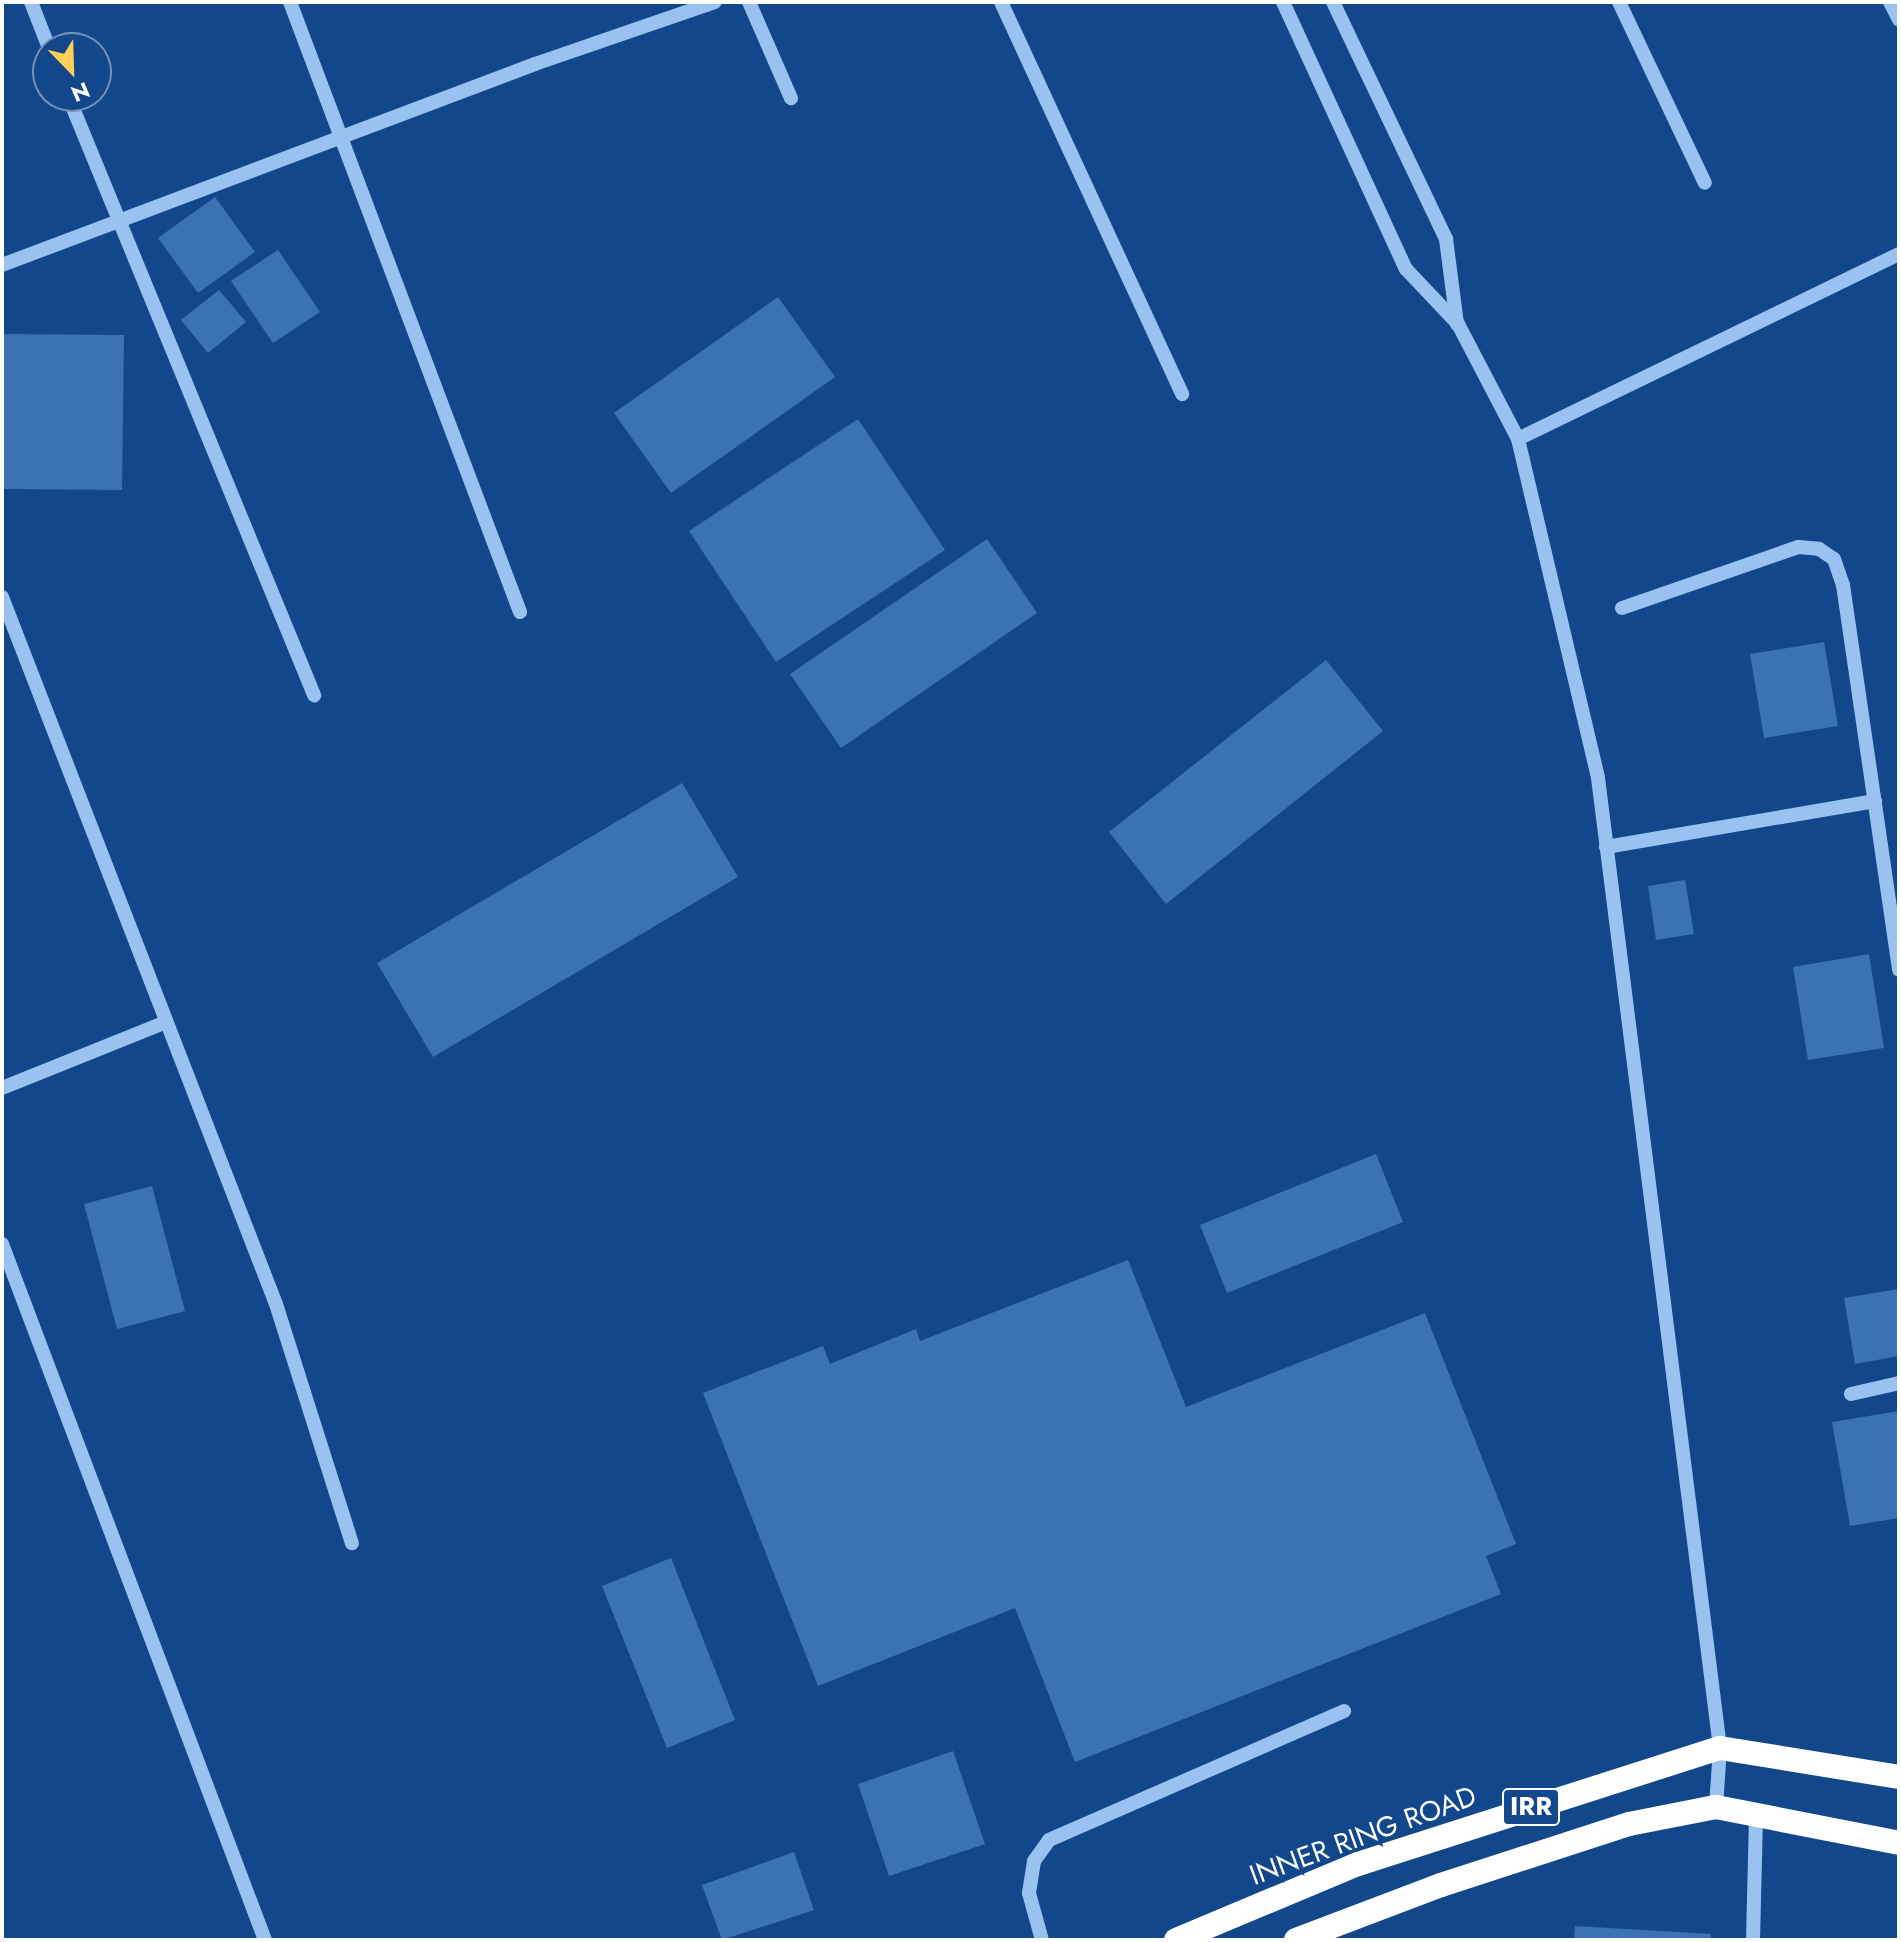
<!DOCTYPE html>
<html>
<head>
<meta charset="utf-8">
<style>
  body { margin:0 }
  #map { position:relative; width:1901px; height:1942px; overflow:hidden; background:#12488b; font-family:Jost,sans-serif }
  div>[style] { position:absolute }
  .building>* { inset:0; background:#3b71b5 }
  .minor>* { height:14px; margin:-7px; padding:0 7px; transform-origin:7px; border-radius:7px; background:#9ac2f1 }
  .highway>* { height:24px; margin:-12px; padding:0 12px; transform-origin:12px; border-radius:12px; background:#fff }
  span { translate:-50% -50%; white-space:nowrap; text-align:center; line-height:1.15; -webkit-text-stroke:6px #12488b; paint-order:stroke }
  .shield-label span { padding:2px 6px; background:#12488b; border:2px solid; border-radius:6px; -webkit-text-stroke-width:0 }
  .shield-label { font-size:26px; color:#fff; font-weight:700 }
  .street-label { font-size:28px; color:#fff }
  .frame { position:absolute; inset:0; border:4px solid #fff; pointer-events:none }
  .north { position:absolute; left:32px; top:32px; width:80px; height:80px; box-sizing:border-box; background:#12488b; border:2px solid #7191b9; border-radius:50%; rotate:157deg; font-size:22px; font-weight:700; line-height:32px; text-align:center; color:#fff }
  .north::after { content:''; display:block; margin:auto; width:28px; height:36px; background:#ffcf5a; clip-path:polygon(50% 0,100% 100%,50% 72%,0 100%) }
</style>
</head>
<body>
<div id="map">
  <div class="building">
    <div style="clip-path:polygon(215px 197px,255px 252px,198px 293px,158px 238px)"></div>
    <div style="clip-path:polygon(278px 250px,320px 312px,273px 343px,231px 281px)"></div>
    <div style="clip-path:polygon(219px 290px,246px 322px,208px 353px,181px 320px)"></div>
    <div style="clip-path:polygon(778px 297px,835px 377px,671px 493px,614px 413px)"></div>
    <div style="clip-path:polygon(2px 334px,124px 335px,122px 490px,2px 489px)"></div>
    <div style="clip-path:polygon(858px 419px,945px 550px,776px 662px,689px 531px)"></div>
    <div style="clip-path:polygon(987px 539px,1037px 613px,841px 748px,790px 674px)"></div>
    <div style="clip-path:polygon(1824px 642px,1838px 726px,1764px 738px,1750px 654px)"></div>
    <div style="clip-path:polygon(1326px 660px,1383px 731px,1166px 904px,1109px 832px)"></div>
    <div style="clip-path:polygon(682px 783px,738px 877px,433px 1057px,377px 963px)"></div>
    <div style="clip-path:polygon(1685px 880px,1694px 934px,1656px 940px,1648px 886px)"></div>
    <div style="clip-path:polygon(1869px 954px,1884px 1048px,1808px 1060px,1793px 967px)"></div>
    <div style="clip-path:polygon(1376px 1154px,1403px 1222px,1227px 1293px,1200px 1225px)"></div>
    <div style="clip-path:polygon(152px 1186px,185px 1311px,117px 1329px,84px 1204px)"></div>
    <div style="clip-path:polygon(1128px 1260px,1186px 1407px,1425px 1313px,1516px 1544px,1486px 1556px,1501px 1594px,1075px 1762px,1015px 1608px,818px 1686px,703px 1393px,823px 1346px,830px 1364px,916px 1329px,920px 1341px)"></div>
    <div style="clip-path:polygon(1899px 1289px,1899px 1356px,1855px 1364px,1844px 1298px)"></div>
    <div style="clip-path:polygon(1899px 1411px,1899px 1518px,1850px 1526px,1832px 1422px)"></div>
    <div style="clip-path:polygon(671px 1558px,735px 1720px,667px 1748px,602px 1586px)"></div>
    <div style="clip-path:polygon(953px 1751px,985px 1844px,889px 1876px,858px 1784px)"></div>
    <div style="clip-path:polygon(794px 1852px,814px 1910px,722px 1940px,702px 1885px)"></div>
    <div style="clip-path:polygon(1575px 1926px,1711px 1934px,1711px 1940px,1574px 1940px)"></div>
  </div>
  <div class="minor">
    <div style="left:31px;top:2px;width:49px;rotate:68.6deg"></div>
    <div style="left:290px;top:2px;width:652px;rotate:69.34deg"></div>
    <div style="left:749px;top:2px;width:105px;rotate:66.4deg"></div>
    <div style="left:1001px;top:2px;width:432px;rotate:65.2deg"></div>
    <div style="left:1283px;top:2px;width:294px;rotate:65.3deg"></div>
    <div style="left:1406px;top:269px;width:76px;rotate:46.6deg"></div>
    <div style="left:1458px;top:324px;width:130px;rotate:62.4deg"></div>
    <div style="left:1518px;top:439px;width:348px;rotate:76.7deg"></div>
    <div style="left:1598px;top:778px;width:978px;rotate:82.83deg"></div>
    <div style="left:1720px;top:1748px;width:59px;rotate:93.9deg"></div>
    <div style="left:1333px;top:2px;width:263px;rotate:64.5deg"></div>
    <div style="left:1446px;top:239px;width:86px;rotate:82.6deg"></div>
    <div style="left:1619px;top:2px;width:200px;rotate:64.6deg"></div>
    <div style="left:1890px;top:2px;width:20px;rotate:63deg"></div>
    <div style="left:68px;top:96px;width:648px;rotate:67.67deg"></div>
    <div style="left:2px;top:265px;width:570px;rotate:-20.66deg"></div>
    <div style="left:535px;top:64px;width:190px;rotate:-19deg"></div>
    <div style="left:1518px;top:439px;width:424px;rotate:-25.9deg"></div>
    <div style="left:2px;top:597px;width:758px;rotate:68.82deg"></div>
    <div style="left:276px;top:1304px;width:251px;rotate:72.4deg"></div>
    <div style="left:1622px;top:608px;width:186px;rotate:-19.1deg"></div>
    <div style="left:1798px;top:547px;width:21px;rotate:5deg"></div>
    <div style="left:1819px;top:549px;width:18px;rotate:34deg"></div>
    <div style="left:1834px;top:559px;width:28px;rotate:71deg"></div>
    <div style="left:1843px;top:585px;width:389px;rotate:81.7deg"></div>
    <div style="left:1606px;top:847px;width:273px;rotate:-9.7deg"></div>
    <div style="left:2px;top:1088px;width:177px;rotate:-21.9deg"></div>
    <div style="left:2px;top:1244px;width:744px;rotate:69.3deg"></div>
    <div style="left:1851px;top:1394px;width:49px;rotate:-12.9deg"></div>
    <div style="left:1042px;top:1940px;width:49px;rotate:-105.5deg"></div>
    <div style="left:1029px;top:1893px;width:32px;rotate:-81deg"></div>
    <div style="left:1034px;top:1861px;width:26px;rotate:-54deg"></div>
    <div style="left:1049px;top:1840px;width:322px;rotate:-23.6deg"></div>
    <div style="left:1753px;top:1940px;width:126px;rotate:-88.6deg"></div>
  </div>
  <div class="highway">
    <div style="left:1176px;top:1940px;width:197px;rotate:-22.7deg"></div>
    <div style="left:1358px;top:1864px;width:380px;rotate:-17.8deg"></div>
    <div style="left:1720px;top:1748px;width:181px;rotate:9.2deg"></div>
    <div style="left:1296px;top:1940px;width:155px;rotate:-20.8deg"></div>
    <div style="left:1441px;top:1885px;width:198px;rotate:-18deg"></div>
    <div style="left:1629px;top:1824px;width:89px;rotate:-11.1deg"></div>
    <div style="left:1716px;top:1807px;width:187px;rotate:11.1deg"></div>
  </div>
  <div class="shield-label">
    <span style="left:1531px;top:1807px">IRR</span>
  </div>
  <div class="street-label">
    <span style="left:1363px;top:1836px;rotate:-20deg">INNER RING ROAD</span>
  </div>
  <div class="frame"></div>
  <div class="north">N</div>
</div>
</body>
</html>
